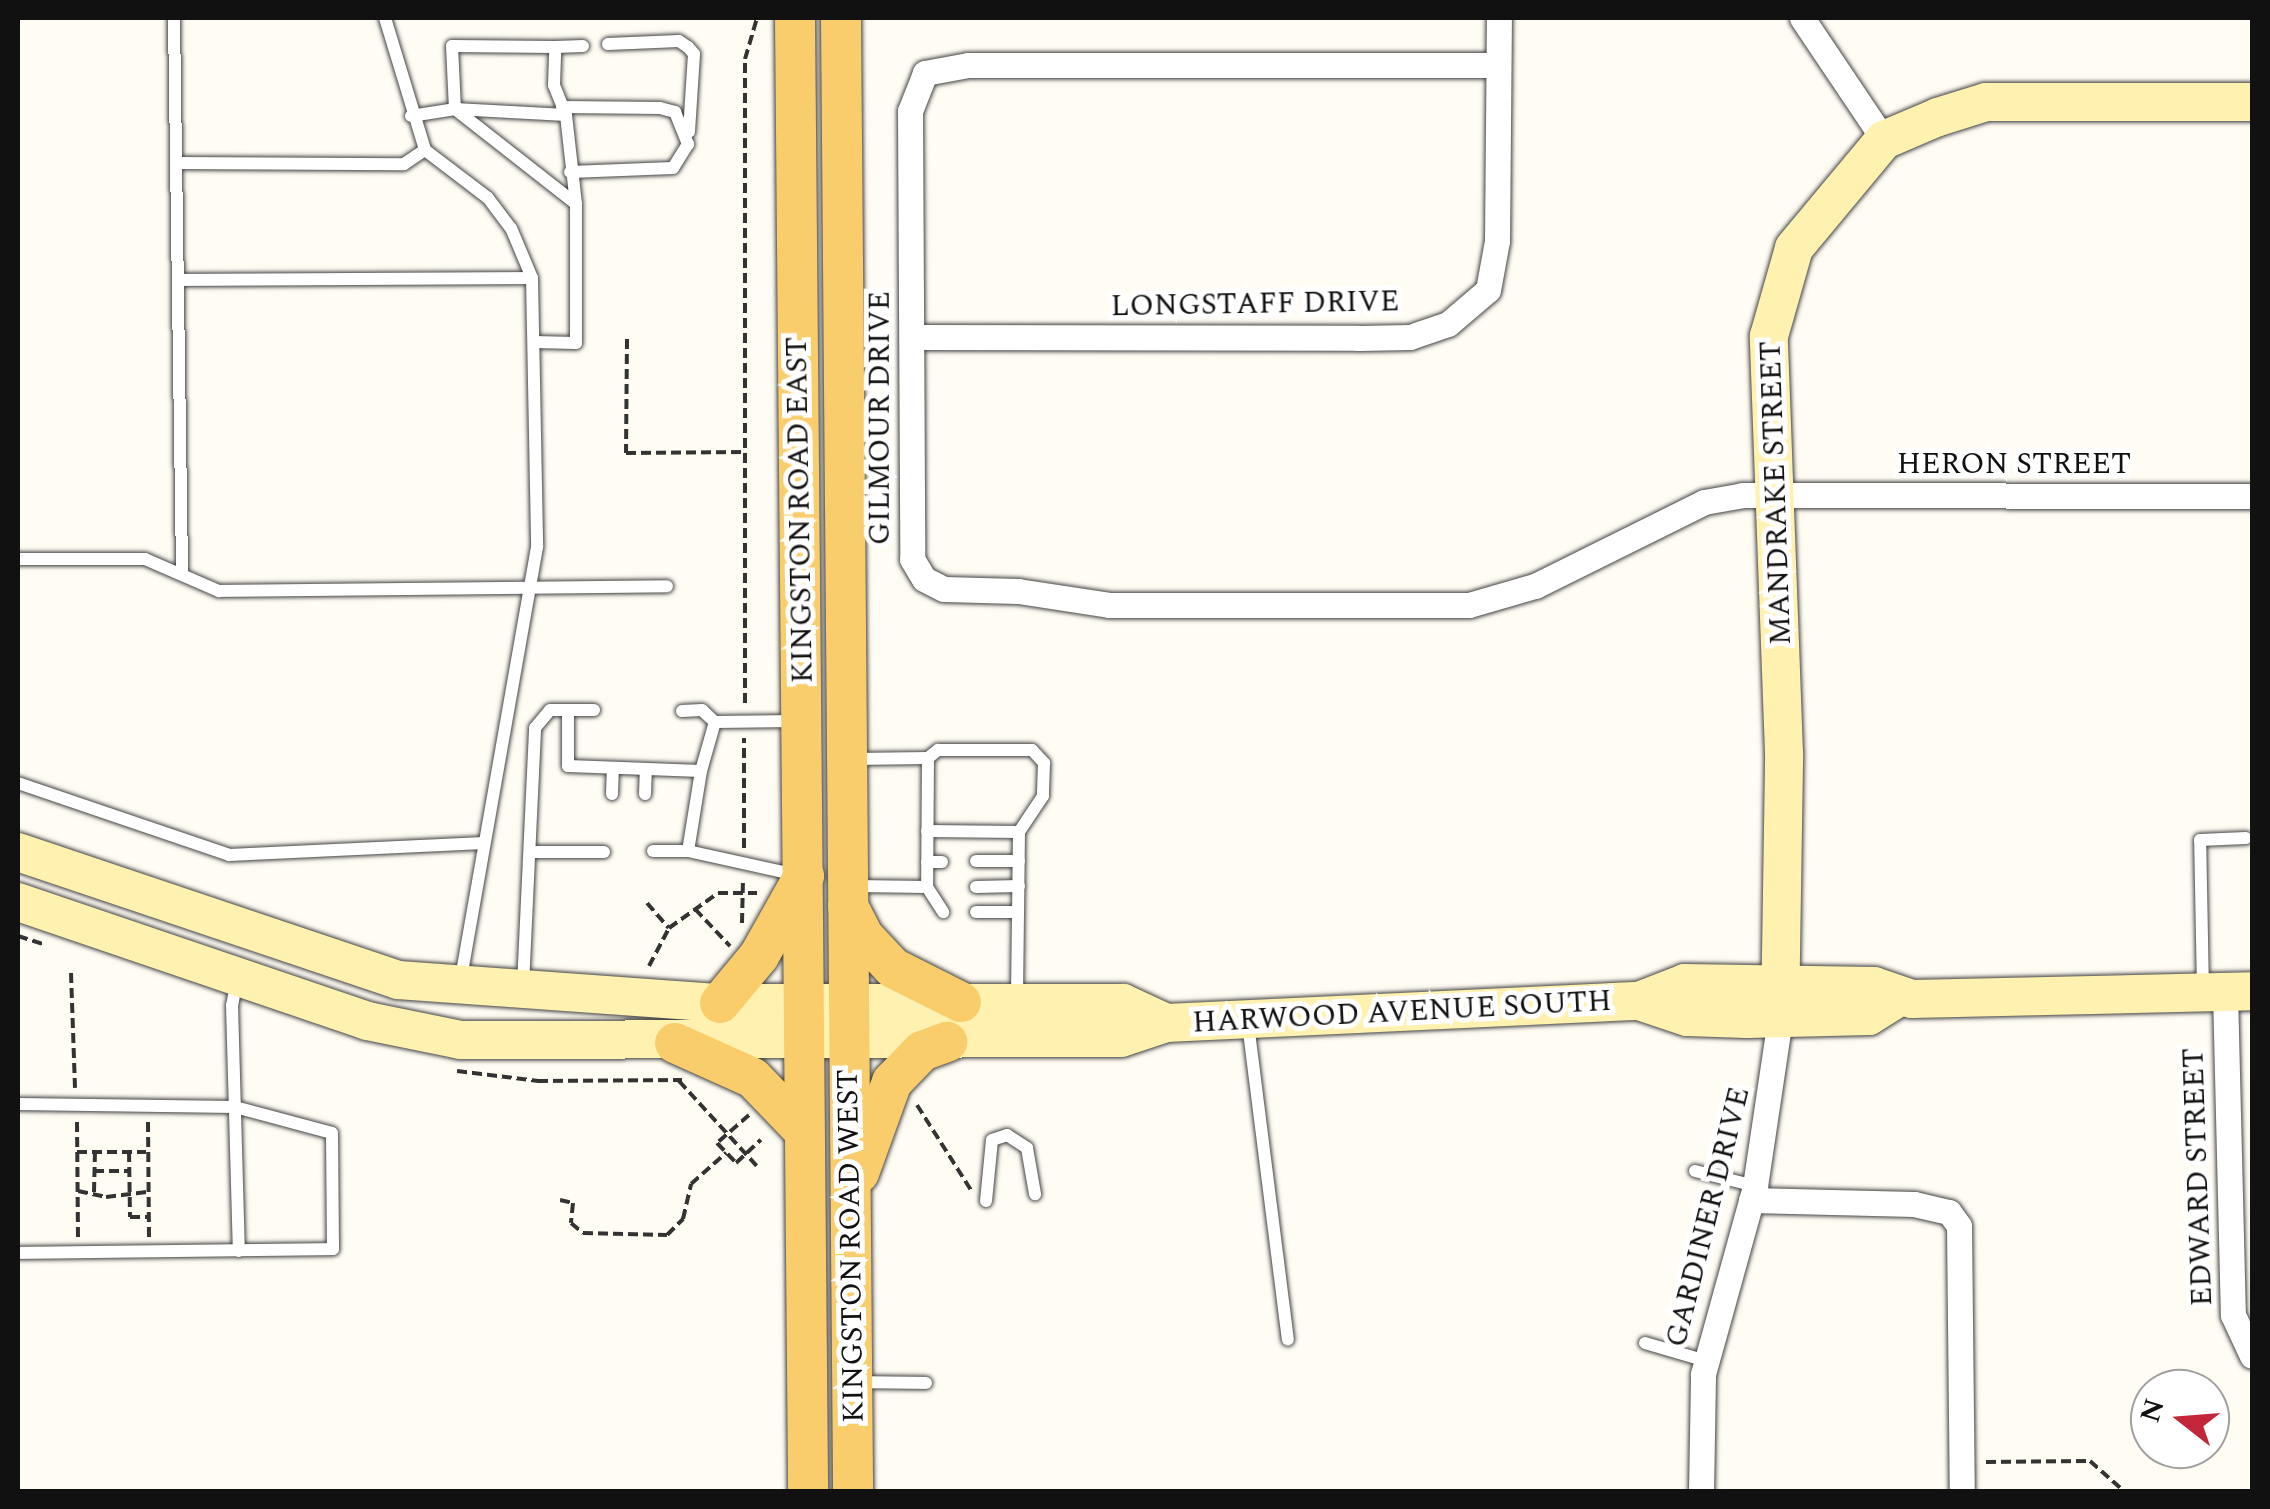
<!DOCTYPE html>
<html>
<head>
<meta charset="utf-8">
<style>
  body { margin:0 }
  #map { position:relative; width:2270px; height:1509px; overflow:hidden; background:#fffcf4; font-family:Spectral,serif }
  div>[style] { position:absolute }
  .path>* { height:4px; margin-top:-2px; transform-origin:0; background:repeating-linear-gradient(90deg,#333 0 10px,transparent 0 15px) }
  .roads { filter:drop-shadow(0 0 2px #444) drop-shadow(0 0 2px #444) }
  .lane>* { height:12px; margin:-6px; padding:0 6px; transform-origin:6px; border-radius:6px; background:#fff }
  .street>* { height:25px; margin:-12.5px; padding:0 12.5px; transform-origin:12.5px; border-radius:12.5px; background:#fff }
  .secondary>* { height:38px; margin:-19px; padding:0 19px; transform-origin:19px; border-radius:19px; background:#fff1b0 }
  .primary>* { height:40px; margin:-20px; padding:0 20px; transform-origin:20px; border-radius:20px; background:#f9cd6b }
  span { translate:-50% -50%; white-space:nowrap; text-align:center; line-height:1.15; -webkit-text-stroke:10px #fff; paint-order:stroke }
  .street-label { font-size:30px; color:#111 }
  .frame { position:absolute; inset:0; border:20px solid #111; pointer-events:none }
  .north { position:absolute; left:2130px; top:1369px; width:100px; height:100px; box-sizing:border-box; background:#fff; border:2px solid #a0a0a0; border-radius:50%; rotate:287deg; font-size:28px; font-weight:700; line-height:40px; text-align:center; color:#111 }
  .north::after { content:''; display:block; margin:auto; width:35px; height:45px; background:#c32638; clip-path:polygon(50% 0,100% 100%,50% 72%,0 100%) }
</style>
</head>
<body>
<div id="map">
  <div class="path">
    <div style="left:627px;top:339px;width:114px;rotate:90.5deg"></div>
    <div style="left:626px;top:453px;width:120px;rotate:-0.5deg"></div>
    <div style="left:745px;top:703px;width:644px;rotate:-90deg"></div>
    <div style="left:745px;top:59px;width:43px;rotate:-73.7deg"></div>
    <div style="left:744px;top:848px;width:110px;rotate:-90deg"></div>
    <div style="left:647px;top:903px;width:33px;rotate:49deg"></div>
    <div style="left:695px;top:909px;width:51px;rotate:46.6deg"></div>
    <div style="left:742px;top:923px;width:45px;rotate:-88.7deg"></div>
    <div style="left:18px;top:936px;width:29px;rotate:18deg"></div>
    <div style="left:649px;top:966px;width:43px;rotate:-62.2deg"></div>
    <div style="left:669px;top:928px;width:60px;rotate:-35.5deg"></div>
    <div style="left:718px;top:893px;width:39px"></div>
    <div style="left:71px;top:973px;width:115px;rotate:88deg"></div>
    <div style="left:457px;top:1071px;width:82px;rotate:7deg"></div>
    <div style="left:538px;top:1081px;width:144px;rotate:-0.4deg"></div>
    <div style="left:679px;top:1081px;width:115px;rotate:47.5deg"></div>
    <div style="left:917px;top:1105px;width:101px;rotate:57.6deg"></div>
    <div style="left:749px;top:1115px;width:43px;rotate:138.8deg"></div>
    <div style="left:717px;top:1143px;width:28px;rotate:46deg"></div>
    <div style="left:736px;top:1163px;width:34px;rotate:-43deg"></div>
    <div style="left:77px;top:1122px;width:116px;rotate:89.5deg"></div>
    <div style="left:148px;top:1122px;width:115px;rotate:89.5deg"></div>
    <div style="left:77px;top:1152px;width:69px"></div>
    <div style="left:129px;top:1152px;width:65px;rotate:89.1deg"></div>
    <div style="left:130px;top:1217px;width:18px"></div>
    <div style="left:94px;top:1171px;width:34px"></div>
    <div style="left:78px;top:1191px;width:29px;rotate:12deg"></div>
    <div style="left:106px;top:1197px;width:41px;rotate:-7deg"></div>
    <div style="left:94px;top:1192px;width:40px;rotate:-88.6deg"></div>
    <div style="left:560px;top:1200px;width:13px;rotate:13deg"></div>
    <div style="left:573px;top:1203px;width:20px;rotate:96deg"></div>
    <div style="left:571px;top:1223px;width:16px;rotate:40deg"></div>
    <div style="left:583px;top:1233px;width:84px;rotate:1.4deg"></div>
    <div style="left:667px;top:1235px;width:23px;rotate:-45deg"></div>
    <div style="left:683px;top:1219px;width:36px;rotate:-77deg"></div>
    <div style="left:691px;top:1184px;width:47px;rotate:-41.5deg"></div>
    <div style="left:1986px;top:1462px;width:104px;rotate:-0.6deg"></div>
    <div style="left:2090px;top:1461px;width:47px;rotate:41.5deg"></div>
  </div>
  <div class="roads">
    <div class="lane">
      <div style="left:174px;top:18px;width:555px;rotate:89.17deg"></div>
      <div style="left:385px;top:18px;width:138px;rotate:73.1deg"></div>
      <div style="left:425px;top:150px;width:79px;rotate:37.3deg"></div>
      <div style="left:488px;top:198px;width:38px;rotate:53deg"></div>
      <div style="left:511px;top:228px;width:54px;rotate:67.2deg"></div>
      <div style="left:532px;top:278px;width:269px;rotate:88.9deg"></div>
      <div style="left:537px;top:547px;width:439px;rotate:100deg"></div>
      <div style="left:608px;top:44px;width:71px;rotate:-2.4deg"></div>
      <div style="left:679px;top:41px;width:11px;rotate:34deg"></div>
      <div style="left:688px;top:47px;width:9px;rotate:49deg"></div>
      <div style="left:694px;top:54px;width:78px;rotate:93.7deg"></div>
      <div style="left:555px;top:47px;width:28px;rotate:-2deg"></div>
      <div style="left:562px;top:107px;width:98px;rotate:0.6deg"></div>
      <div style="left:660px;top:108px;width:16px;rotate:15deg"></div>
      <div style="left:675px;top:112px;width:35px;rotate:68deg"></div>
      <div style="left:688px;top:144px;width:28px;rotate:122deg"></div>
      <div style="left:673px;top:168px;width:103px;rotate:177.8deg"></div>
      <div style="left:566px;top:115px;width:32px;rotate:-112deg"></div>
      <div style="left:554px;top:85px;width:38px;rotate:-88deg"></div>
      <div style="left:555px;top:47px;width:103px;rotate:-179.4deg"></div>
      <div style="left:452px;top:46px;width:63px;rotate:87.3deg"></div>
      <div style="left:455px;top:109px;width:154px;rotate:38.1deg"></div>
      <div style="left:411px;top:116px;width:45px;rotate:-9deg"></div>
      <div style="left:455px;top:109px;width:111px;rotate:3.1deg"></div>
      <div style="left:566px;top:115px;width:90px;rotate:83.6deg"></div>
      <div style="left:576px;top:204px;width:139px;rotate:90deg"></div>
      <div style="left:576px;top:343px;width:42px;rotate:-178.6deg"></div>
      <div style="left:176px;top:163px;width:228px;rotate:0.3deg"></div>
      <div style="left:404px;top:164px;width:25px;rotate:-34deg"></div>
      <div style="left:178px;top:280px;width:354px;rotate:-0.3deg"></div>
      <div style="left:18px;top:559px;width:127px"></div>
      <div style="left:145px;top:559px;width:81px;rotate:23.4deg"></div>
      <div style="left:219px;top:591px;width:448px;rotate:-0.6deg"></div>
      <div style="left:568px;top:710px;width:56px;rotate:90deg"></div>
      <div style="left:568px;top:766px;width:133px;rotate:2.2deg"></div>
      <div style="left:701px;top:771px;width:51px;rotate:-74.1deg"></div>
      <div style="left:715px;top:722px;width:81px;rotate:-0.7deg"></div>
      <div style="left:682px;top:711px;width:20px;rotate:-3deg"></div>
      <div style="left:702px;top:710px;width:18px;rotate:43deg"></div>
      <div style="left:928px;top:758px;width:13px;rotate:-39deg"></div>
      <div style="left:938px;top:750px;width:94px"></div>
      <div style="left:1032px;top:750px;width:18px;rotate:47deg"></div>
      <div style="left:1044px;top:763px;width:33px;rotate:92deg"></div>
      <div style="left:1043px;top:796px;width:43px;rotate:123.7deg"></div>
      <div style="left:853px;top:759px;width:75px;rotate:-0.8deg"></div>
      <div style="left:928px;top:758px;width:129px;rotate:90.4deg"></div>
      <div style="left:927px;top:887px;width:71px;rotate:-179.2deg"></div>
      <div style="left:701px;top:771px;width:81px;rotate:99.2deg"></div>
      <div style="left:688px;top:851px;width:112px;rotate:12.4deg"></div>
      <div style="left:18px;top:783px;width:223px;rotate:18.8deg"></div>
      <div style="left:229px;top:855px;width:255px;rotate:-2.7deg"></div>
      <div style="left:612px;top:794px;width:26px;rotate:-88deg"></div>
      <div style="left:645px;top:794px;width:25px;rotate:-88deg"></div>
      <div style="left:927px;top:831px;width:92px;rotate:0.6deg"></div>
      <div style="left:1019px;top:832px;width:167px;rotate:90.7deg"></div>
      <div style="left:653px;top:851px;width:35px"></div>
      <div style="left:533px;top:852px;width:71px"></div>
      <div style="left:976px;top:861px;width:43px"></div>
      <div style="left:927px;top:862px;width:15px"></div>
      <div style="left:927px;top:887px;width:30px;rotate:57deg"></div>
      <div style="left:976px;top:887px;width:43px;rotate:-1.3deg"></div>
      <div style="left:976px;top:912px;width:42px"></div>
      <div style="left:237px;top:980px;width:25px;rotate:101deg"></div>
      <div style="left:232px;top:1005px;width:246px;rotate:88.4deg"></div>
      <div style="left:523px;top:985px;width:257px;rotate:-87.3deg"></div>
      <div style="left:535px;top:728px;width:23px;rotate:-50deg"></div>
      <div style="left:550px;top:710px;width:44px"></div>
      <div style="left:2203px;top:990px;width:150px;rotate:-91.1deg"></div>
      <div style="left:2200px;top:840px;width:46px;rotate:-2.5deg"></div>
      <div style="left:1248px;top:1024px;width:318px;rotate:82.8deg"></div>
      <div style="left:18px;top:1104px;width:217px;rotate:0.8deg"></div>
      <div style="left:235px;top:1107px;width:100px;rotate:15deg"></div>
      <div style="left:332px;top:1133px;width:116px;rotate:89.5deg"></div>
      <div style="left:333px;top:1249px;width:315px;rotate:179.3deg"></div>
      <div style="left:1695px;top:1171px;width:62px;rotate:14deg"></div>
      <div style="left:986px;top:1201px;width:61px;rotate:-84.4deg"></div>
      <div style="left:992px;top:1140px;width:16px;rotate:-18deg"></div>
      <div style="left:1007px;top:1135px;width:24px;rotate:33deg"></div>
      <div style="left:1027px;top:1148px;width:47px;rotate:80.1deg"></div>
      <div style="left:1645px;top:1343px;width:64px;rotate:16.4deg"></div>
      <div style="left:855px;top:1382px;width:71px;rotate:0.8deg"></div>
    </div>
    <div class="street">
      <div style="left:1802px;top:18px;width:147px;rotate:56.1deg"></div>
      <div style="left:1498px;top:65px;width:530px;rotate:180deg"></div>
      <div style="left:968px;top:65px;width:44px;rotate:169.5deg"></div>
      <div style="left:925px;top:73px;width:41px;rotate:111.5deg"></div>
      <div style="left:910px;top:111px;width:448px;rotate:89.7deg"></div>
      <div style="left:912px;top:559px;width:23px;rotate:59deg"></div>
      <div style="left:924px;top:579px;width:22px;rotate:27deg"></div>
      <div style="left:944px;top:589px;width:74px;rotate:1.5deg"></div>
      <div style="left:1018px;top:591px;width:92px;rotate:8.7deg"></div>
      <div style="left:1109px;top:605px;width:360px"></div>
      <div style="left:1469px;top:605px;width:69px;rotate:-16.1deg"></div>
      <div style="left:1535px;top:586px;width:189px;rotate:-26.4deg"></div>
      <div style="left:1704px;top:502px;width:39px;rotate:-10deg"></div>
      <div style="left:1742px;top:495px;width:510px;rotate:0.11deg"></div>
      <div style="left:914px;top:337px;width:444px;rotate:0.1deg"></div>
      <div style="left:1358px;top:338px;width:52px;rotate:-1.1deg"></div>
      <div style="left:1410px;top:337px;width:40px;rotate:-18.9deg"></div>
      <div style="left:1448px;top:324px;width:52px;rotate:-40.4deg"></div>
      <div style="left:1488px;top:290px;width:50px;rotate:-79.6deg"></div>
      <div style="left:1497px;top:241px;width:223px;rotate:-89.5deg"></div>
      <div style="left:2225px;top:992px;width:323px;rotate:88.6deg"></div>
      <div style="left:2233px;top:1315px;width:45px;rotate:65.1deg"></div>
      <div style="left:1751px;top:1200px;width:163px;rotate:1.4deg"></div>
      <div style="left:1914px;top:1204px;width:36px;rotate:13deg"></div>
      <div style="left:1949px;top:1212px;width:17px;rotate:54deg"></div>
      <div style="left:1959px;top:1226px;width:266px;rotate:89.4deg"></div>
      <div style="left:1701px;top:1492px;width:118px;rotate:-89deg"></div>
      <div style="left:1703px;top:1374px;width:195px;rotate:-74.5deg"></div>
      <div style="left:1755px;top:1186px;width:170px;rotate:-81.5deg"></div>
    </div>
    <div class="secondary">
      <div style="left:18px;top:852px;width:401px;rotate:18.6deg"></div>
      <div style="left:398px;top:980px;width:323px;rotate:4.1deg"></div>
      <div style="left:720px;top:1003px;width:403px"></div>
      <div style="left:1123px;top:1003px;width:47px;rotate:24.9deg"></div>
      <div style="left:18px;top:902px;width:369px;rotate:18.8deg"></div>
      <div style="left:367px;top:1021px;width:95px;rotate:11.5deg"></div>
      <div style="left:460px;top:1040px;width:661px;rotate:-0.17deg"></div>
      <div style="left:1121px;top:1038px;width:47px;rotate:-18.4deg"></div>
      <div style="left:1166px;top:1023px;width:474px;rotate:-2.7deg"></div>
      <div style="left:1639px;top:1001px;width:49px;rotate:-21.4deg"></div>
      <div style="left:1685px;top:983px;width:189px;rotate:0.9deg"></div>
      <div style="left:1874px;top:986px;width:40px;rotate:18.9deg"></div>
      <div style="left:1912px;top:999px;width:340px;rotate:-1.3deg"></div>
      <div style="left:1639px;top:1001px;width:51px;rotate:18.4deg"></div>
      <div style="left:1687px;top:1017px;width:60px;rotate:1.9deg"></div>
      <div style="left:1747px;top:1019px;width:122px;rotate:-1.4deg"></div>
      <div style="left:1869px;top:1016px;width:34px;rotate:-32deg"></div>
      <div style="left:1780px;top:1018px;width:265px;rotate:-89.1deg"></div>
      <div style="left:1784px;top:753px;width:417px;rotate:-92.1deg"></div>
      <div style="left:1769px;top:336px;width:91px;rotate:-74.1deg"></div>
      <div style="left:1794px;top:248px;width:141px;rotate:-50.2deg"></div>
      <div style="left:1884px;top:140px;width:59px;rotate:-23.1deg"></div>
      <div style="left:1938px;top:117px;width:50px;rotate:-17.4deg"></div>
      <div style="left:1986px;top:102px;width:266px"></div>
    </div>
    <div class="primary">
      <div style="left:795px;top:18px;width:1474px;rotate:89.49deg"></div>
      <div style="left:841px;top:18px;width:1474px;rotate:89.53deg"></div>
      <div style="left:848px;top:906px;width:35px;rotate:63deg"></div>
      <div style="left:864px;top:937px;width:42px;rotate:46.9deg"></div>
      <div style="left:893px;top:968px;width:76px;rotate:26.6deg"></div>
      <div style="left:720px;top:1003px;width:61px;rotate:-50.3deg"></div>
      <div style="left:759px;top:956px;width:92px;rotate:-60.6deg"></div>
      <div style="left:675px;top:1043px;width:85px;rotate:24.2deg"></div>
      <div style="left:753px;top:1078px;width:72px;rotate:46.1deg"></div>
      <div style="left:859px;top:1173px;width:97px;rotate:-70.1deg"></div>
      <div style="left:892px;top:1082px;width:43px;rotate:-45.9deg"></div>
      <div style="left:922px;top:1051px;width:27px;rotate:-20deg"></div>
    </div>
  </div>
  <div class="street-label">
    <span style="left:1255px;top:304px;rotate:-1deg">LONGSTAFF DRIVE</span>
    <span style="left:880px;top:418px;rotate:-90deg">GILMOUR DRIVE</span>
    <span style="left:2014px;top:464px">HERON STREET</span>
    <span style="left:1776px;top:493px;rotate:-92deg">MANDRAKE STREET</span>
    <span style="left:800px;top:510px;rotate:-91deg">KINGSTON ROAD EAST</span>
    <span style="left:1402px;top:1012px;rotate:-3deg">HARWOOD AVENUE SOUTH</span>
    <span style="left:2198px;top:1177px;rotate:-92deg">EDWARD STREET</span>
    <span style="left:1708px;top:1217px;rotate:-76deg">GARDINER DRIVE</span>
    <span style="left:851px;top:1246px;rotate:-91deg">KINGSTON ROAD WEST</span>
  </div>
  <div class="frame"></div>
  <div class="north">N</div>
</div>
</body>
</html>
